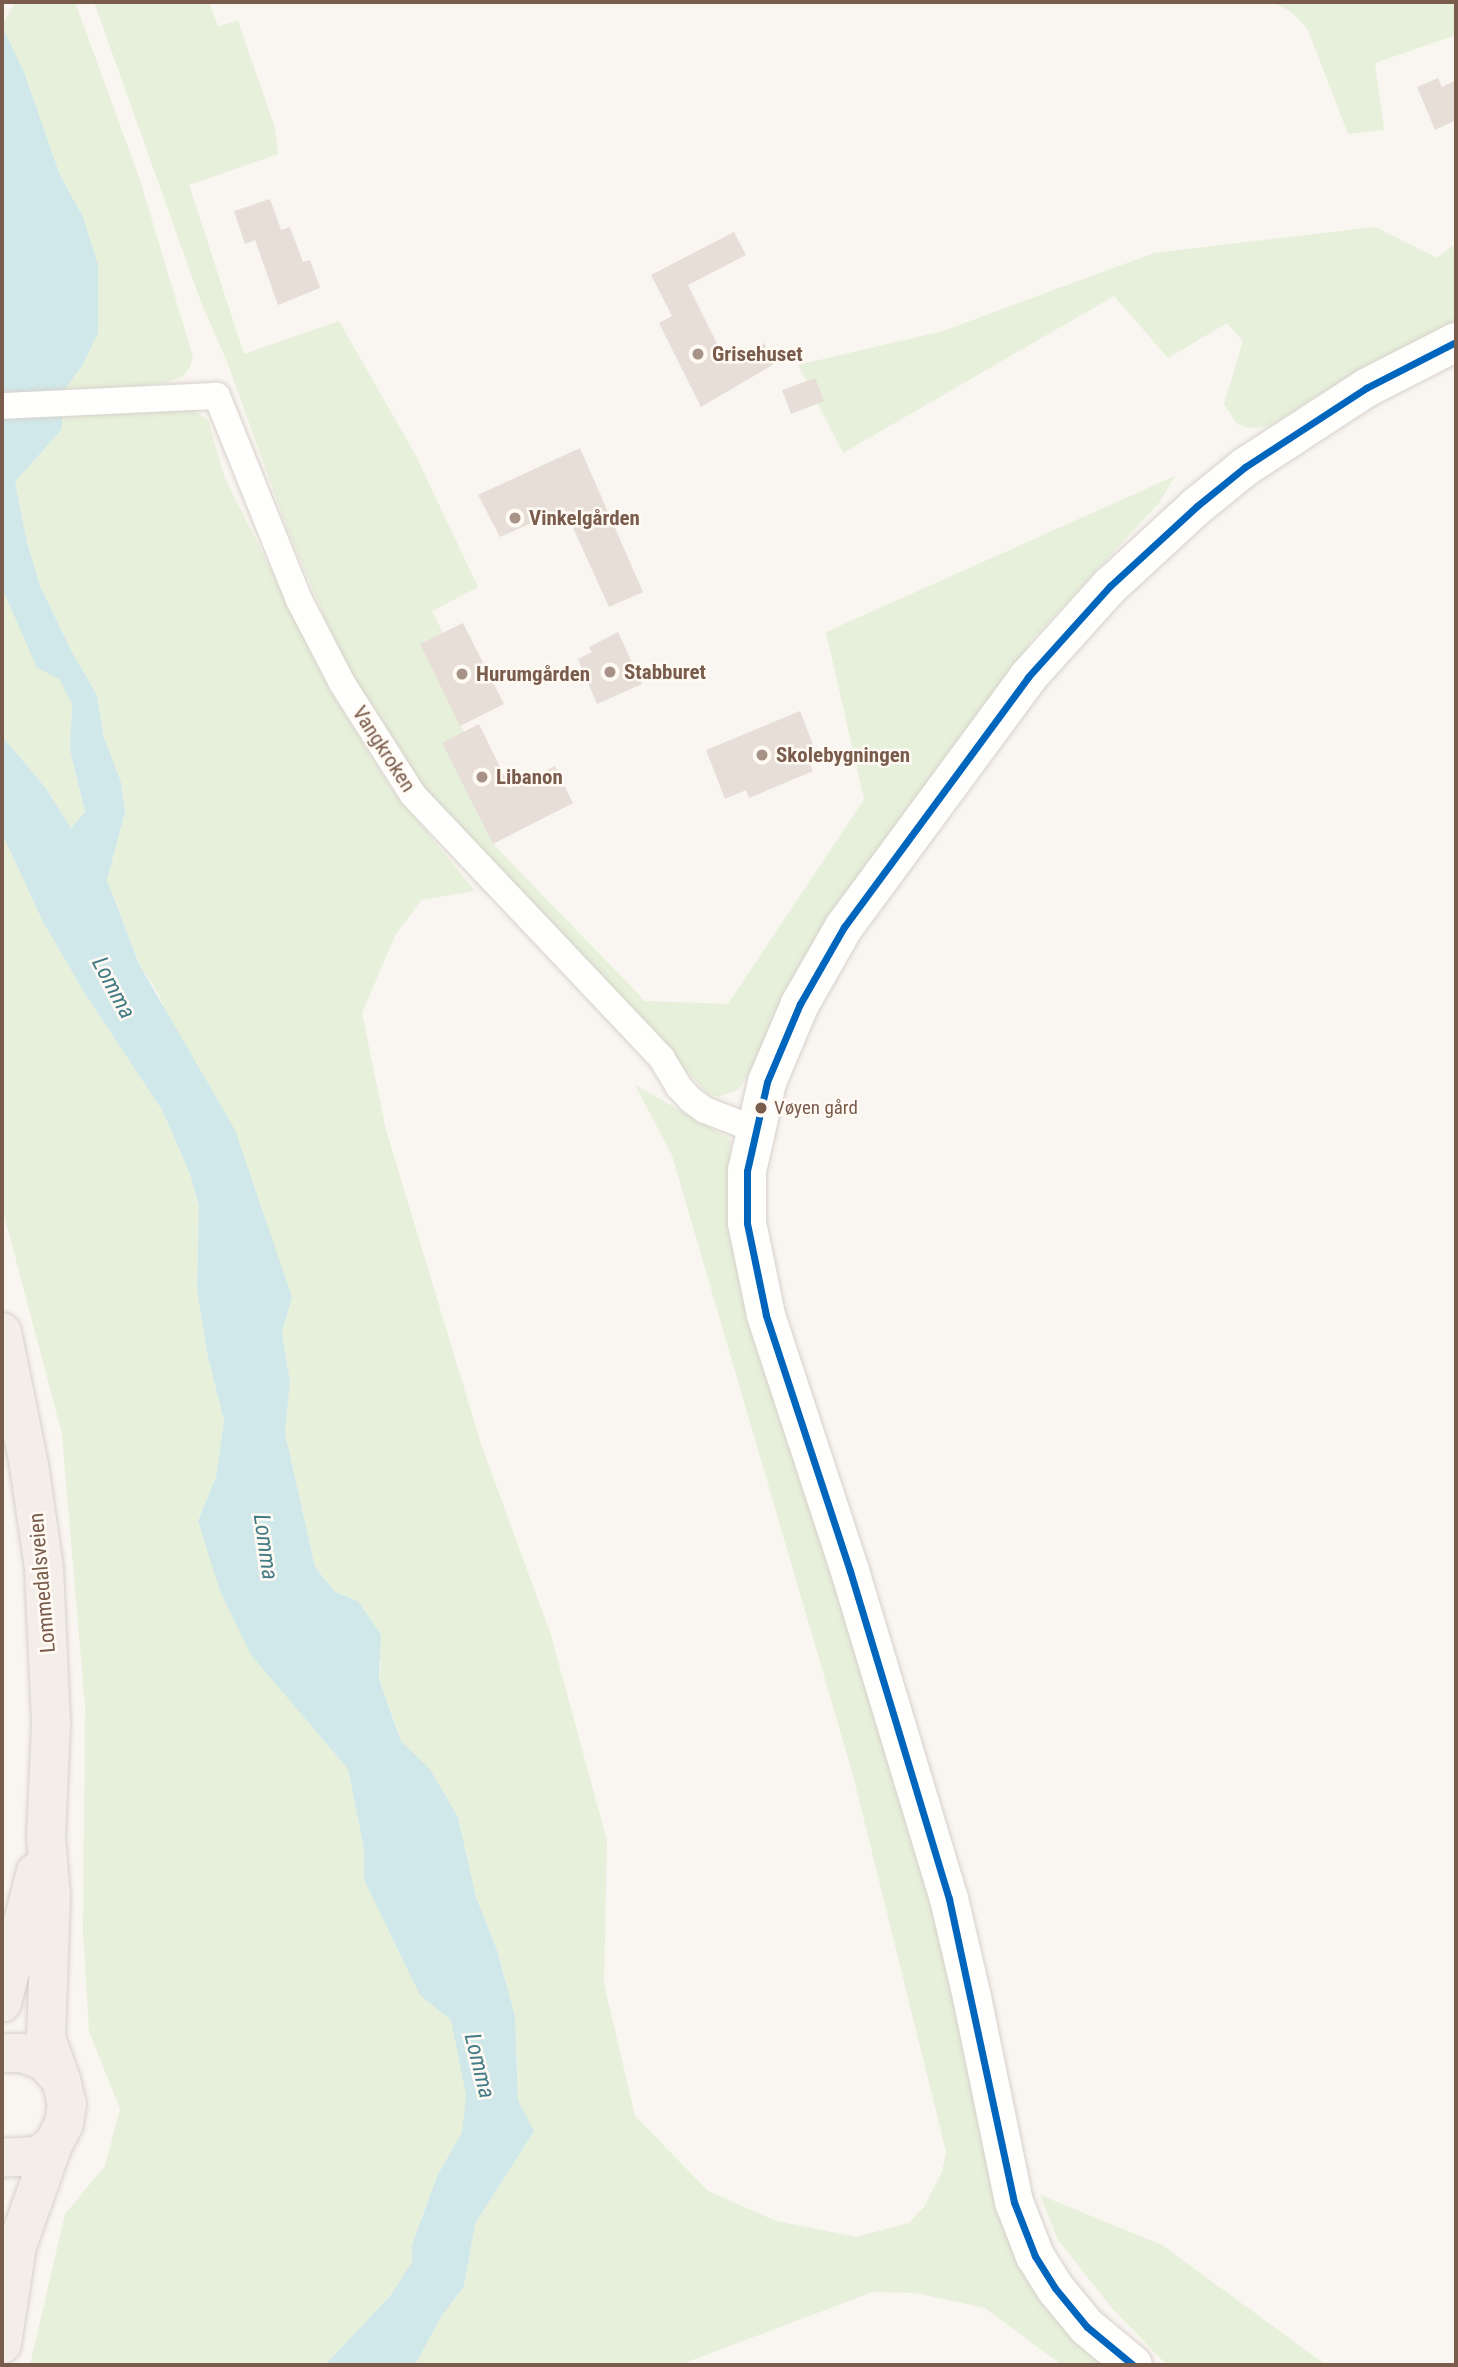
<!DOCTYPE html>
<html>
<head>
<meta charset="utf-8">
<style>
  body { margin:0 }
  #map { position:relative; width:1458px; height:2367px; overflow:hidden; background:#f9f5f0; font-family:"Roboto Condensed",sans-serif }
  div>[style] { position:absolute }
  .green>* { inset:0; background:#e7f0db }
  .water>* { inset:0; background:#d0e8ea }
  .building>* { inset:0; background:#e6ded7 }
  .roads { filter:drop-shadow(0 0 2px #d7d1cb) drop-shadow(0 0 2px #d7d1cb) }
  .street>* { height:26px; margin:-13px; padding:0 13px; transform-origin:13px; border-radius:13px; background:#fefefd }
  .secondary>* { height:38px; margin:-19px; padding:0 19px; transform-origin:19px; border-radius:19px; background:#fefefd }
  .primary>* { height:38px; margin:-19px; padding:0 19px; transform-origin:19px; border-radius:19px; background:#f3eee8 }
  .bus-1>* { height:7px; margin:-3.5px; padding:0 3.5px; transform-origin:3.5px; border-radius:3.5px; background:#0065bd }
  .dots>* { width:19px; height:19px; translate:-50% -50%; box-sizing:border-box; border:4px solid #fffaf3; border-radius:50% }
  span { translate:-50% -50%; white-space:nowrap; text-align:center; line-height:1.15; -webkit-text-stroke:5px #fffaf3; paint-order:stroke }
  .bus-label { font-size:19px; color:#7a5c4d }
  .left { translate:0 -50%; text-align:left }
  .poi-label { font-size:21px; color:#7a5c4d; font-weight:700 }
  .street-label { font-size:21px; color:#7a5c4d }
  .water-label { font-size:23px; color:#437c86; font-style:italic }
  .frame { position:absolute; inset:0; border:4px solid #7a5c4d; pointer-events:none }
</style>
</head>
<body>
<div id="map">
  <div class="green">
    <div style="clip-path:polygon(15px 2px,75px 2px,140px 180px,193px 357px,190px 367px,182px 377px,164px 383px,62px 393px,82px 366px,83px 217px,60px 175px,24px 72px,2px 26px)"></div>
    <div style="clip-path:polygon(94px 2px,209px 2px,218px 26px,238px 21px,275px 128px,278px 154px,189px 185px,244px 354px,339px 321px,415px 454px,478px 587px,432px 611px,443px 633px,420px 644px,464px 732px,443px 743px,493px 844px,645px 1001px,728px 1004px,864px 799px,826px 632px,1175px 476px,1159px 503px,1032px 640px,1008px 684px,779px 1020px,739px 1089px,718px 1097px,708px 1094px,694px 1079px,440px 810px,389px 740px,348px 673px,287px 528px,226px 359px,201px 302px)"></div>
    <div style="clip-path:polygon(1273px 2px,1456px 2px,1456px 35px,1375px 63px,1384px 130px,1348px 134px,1308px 30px,1294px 14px)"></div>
    <div style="clip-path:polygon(1375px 227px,1437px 258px,1456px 243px,1456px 331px,1361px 369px,1269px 426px,1249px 428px,1237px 424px,1224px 404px,1243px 341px,1227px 323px,1168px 358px,1114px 296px,843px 453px,798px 365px,943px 331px,1154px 253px)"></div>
    <div style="clip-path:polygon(192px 409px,208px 420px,224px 476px,335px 698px,390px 787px,475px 891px,421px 900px,395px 936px,362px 1013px,386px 1130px,481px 1444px,551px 1635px,607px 1841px,604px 1983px,635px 2116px,708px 2191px,776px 2221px,856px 2237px,909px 2223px,924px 2207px,942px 2172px,946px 2152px,853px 1775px,672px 1155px,635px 1085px,730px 1139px,734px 1201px,793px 1434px,956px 1990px,980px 2131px,1002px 2201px,1108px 2365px,1062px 2365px,985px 2308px,915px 2293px,873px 2292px,679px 2365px,415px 2365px,441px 2317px,464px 2286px,475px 2224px,534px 2131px,518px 2100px,515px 2016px,497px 1950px,476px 1897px,458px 1817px,430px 1769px,401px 1741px,379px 1678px,381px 1663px,358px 1601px,335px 1592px,315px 1567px,285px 1433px,290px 1381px,282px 1333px,292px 1297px,158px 993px,139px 964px,107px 880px,125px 812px,121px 782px,104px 737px,97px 695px,73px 654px,40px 586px,27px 542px,15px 482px,61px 430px,62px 416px)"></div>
    <div style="clip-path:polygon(2px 588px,37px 667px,59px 679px,72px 704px,70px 750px,85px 812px,71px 828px,45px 787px,2px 736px)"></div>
    <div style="clip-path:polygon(2px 833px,42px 920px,85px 994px,162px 1110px,190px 1174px,199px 1206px,197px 1289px,207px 1353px,224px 1421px,216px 1477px,198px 1521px,294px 1705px,348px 1769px,364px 1849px,364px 1880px,420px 1994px,451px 2019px,467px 2095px,462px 2132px,437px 2176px,412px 2245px,412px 2262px,390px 2296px,325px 2365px,30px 2365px,65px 2214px,105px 2166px,120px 2109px,89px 2031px,83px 1931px,85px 1707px,62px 1434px,2px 1207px)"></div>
    <div style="clip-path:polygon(1040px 2195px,1162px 2245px,1326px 2365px,1167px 2365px,1112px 2308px,1058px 2240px)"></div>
  </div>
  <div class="water">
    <div style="clip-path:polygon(2px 26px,24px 72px,60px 175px,83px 217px,98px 265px,98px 333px,82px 366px,62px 393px,62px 429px,15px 482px,27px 542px,40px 586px,73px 654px,97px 695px,104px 737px,121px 782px,125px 812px,107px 880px,139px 964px,235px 1130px,292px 1297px,282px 1333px,290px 1381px,285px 1433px,315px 1567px,335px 1592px,358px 1601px,381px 1635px,379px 1679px,401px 1741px,430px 1769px,458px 1817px,476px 1897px,497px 1950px,515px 2016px,518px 2100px,534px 2131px,475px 2224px,464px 2286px,441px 2317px,415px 2365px,325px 2365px,390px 2296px,412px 2262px,412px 2245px,437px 2176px,462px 2132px,466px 2095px,451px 2020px,420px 1995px,364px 1880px,364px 1849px,348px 1769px,251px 1655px,220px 1591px,198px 1521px,216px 1477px,224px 1421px,207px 1353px,197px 1289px,199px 1206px,190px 1174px,162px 1110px,85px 994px,42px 920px,2px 833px,2px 736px,45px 787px,71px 828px,85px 812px,70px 750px,72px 704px,59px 679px,37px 668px,2px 588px)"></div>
  </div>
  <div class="building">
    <div style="clip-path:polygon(1438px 78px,1442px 87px,1456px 80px,1456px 120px,1435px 130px,1417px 87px)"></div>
    <div style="clip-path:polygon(270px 199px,281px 230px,290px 227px,303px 262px,310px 260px,320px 288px,278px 305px,255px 240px,245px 244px,234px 211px)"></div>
    <div style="clip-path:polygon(734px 232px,746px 255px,688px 285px,726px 362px,764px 343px,774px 364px,701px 407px,659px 323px,672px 316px,651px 275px)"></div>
    <div style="clip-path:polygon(815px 378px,824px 401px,791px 414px,782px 390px)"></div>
    <div style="clip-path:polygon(580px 448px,643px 592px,609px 607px,564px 508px,500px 537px,478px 495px)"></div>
    <div style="clip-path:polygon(463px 623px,504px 704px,460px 726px,420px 644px)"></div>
    <div style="clip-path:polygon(618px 632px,642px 684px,597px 704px,578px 659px,592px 652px,589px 647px)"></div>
    <div style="clip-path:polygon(800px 711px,819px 760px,810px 764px,813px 771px,749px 798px,746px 790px,725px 799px,706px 750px)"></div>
    <div style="clip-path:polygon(479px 724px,510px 788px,555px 766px,573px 803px,493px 844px,442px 743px)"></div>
  </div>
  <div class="roads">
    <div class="street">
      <div style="left:2px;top:406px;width:215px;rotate:-2.7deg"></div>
      <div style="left:217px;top:396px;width:220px;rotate:68.1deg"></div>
      <div style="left:299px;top:600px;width:93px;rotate:62.6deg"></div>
      <div style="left:342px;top:683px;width:133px;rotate:57.6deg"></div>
      <div style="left:413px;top:795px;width:361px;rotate:46.6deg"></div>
      <div style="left:661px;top:1057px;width:35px;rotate:59deg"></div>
      <div style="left:679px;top:1087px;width:18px;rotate:47deg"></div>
      <div style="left:691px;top:1100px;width:17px;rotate:36deg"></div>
      <div style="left:705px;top:1110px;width:53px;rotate:21.2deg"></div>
    </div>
    <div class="secondary">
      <div style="left:1133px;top:2365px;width:60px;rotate:-140.4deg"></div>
      <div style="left:1087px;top:2327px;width:50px;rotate:-129.4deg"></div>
      <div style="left:1055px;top:2288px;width:38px;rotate:-122deg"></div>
      <div style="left:1035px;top:2256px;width:58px;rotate:-111.3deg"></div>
      <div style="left:1014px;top:2202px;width:209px;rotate:-101.6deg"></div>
      <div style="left:972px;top:1997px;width:101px;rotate:-103.2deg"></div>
      <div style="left:949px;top:1899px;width:343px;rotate:-106.8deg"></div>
      <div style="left:850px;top:1571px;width:269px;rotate:-108.2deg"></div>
      <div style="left:766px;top:1315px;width:94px;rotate:-101.7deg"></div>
      <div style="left:747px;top:1223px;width:52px;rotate:-90deg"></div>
      <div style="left:747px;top:1171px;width:91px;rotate:-77.3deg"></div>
      <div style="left:767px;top:1082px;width:85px;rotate:-67.1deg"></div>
      <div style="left:800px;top:1004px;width:89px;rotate:-60.3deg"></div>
      <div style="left:844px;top:927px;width:310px;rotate:-53.6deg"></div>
      <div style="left:1028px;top:677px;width:122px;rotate:-48deg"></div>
      <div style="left:1110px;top:586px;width:118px;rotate:-42.6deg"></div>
      <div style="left:1197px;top:506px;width:62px;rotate:-39.1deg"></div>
      <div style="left:1245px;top:467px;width:145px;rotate:-33.1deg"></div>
      <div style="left:1366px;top:388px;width:101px;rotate:-27.1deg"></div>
    </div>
    <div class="primary">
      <div style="left:2px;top:1332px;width:136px;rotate:78.5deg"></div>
      <div style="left:29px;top:1465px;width:104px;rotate:81.7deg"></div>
      <div style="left:44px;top:1568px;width:156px;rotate:87.4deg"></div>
      <div style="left:51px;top:1724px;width:113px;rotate:92.5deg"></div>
      <div style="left:46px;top:1837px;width:59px;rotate:85.2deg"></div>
      <div style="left:51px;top:1896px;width:142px;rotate:92deg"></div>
      <div style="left:46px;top:2038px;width:45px;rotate:70.3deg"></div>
      <div style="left:2px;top:2003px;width:135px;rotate:-75.5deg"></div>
      <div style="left:2px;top:2053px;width:20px"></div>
      <div style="left:22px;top:2053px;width:23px;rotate:20deg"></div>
      <div style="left:44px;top:2061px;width:25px;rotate:48deg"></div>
      <div style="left:61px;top:2080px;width:25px;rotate:76deg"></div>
      <div style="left:67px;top:2104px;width:20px;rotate:99deg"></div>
      <div style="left:64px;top:2124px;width:24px;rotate:118deg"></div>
      <div style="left:53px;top:2145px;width:19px;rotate:145deg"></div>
      <div style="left:37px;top:2156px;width:35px;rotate:177deg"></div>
      <div style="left:2px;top:2344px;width:99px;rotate:-81.3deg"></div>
      <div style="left:17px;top:2246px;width:107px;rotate:-70.4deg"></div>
    </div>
  </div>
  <div class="bus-1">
    <div style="left:1133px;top:2365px;width:60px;rotate:-140.4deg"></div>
    <div style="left:1087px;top:2327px;width:50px;rotate:-129.4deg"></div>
    <div style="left:1055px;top:2288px;width:38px;rotate:-122deg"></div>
    <div style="left:1035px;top:2256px;width:58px;rotate:-111.3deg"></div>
    <div style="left:1014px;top:2202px;width:310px;rotate:-102.1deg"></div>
    <div style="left:949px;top:1899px;width:343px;rotate:-106.8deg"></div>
    <div style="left:850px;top:1571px;width:269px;rotate:-108.2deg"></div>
    <div style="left:766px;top:1315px;width:94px;rotate:-101.7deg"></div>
    <div style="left:747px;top:1223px;width:52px;rotate:-90deg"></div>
    <div style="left:747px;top:1171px;width:91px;rotate:-77.3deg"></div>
    <div style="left:767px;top:1082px;width:85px;rotate:-67.1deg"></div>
    <div style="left:800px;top:1004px;width:89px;rotate:-60.3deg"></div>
    <div style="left:844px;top:927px;width:310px;rotate:-53.6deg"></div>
    <div style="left:1028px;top:677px;width:122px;rotate:-48deg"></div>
    <div style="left:1110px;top:586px;width:118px;rotate:-42.6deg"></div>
    <div style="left:1197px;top:506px;width:62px;rotate:-39.1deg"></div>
    <div style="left:1245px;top:467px;width:145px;rotate:-33.1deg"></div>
    <div style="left:1366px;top:388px;width:101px;rotate:-27.1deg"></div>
  </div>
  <div class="dots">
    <div style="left:698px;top:354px;background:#a69286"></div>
    <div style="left:515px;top:518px;background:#a69286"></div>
    <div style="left:610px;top:672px;background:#a69286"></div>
    <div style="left:462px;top:674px;background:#a69286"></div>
    <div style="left:762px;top:755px;background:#a69286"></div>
    <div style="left:482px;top:777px;background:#a69286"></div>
    <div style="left:761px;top:1108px;background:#7a5c4d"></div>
  </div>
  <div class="bus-label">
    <span class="left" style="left:774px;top:1108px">Vøyen gård</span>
  </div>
  <div class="poi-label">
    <span class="left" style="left:712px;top:354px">Grisehuset</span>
    <span class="left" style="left:529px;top:518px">Vinkelgården</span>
    <span class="left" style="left:624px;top:672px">Stabburet</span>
    <span class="left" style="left:476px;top:674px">Hurumgården</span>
    <span class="left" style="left:776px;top:755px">Skolebygningen</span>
    <span class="left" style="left:496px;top:777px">Libanon</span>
  </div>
  <div class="street-label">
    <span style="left:384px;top:749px;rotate:57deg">Vangkroken</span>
    <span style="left:42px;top:1583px;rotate:-95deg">Lommedalsveien</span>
  </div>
  <div class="water-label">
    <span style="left:113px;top:988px;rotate:62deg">Lomma</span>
    <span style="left:265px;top:1547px;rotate:82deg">Lomma</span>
    <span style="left:479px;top:2066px;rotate:76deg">Lomma</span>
  </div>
  <div class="frame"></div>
</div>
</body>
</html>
